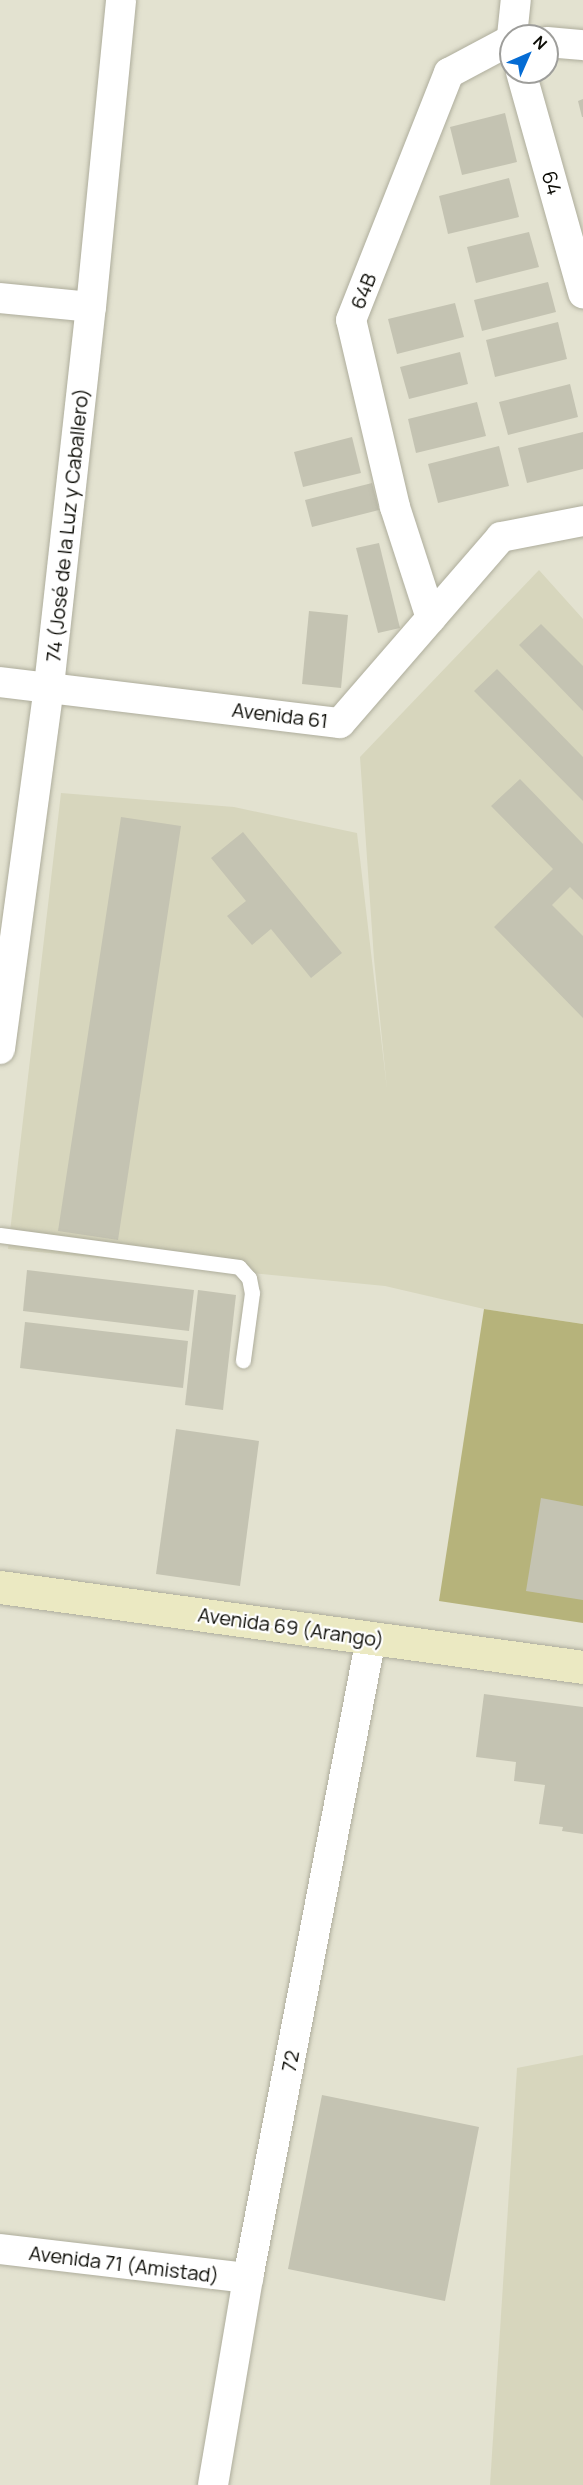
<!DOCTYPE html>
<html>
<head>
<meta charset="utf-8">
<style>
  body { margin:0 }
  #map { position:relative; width:583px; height:2485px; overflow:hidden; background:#e3e2d0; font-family:Manrope,sans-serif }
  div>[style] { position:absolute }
  .built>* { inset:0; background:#d7d6bd }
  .green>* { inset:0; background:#b6b37b }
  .building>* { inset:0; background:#c4c3b2 }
  .roads { filter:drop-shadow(0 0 2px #aead9c) drop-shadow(0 0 2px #aead9c) }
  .lane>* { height:15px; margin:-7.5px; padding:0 7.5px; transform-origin:7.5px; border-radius:7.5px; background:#fff }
  .street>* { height:30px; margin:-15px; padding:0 15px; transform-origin:15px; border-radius:15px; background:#fff }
  .secondary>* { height:33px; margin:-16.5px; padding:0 16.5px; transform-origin:16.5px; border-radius:16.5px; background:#ebe9c2 }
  span { translate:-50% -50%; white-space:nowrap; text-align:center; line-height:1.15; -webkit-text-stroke:4.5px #fff; paint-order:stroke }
  .street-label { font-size:20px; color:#0c0c06 }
  .north { position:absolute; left:499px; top:24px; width:60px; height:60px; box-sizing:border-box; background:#fff; border:2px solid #9e9e9b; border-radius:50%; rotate:45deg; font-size:16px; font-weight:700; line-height:24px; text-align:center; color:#0c0c06 }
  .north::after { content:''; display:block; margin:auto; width:21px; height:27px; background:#056cd4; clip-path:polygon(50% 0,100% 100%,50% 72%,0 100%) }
</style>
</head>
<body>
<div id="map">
  <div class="built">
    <div style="clip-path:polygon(539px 570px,583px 619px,583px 1324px,484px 1309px,385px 1286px,8px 1249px,61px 793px,234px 807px,357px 833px,387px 1089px,374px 959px,360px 757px)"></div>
    <div style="clip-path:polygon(583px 2055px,583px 2485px,490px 2485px,517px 2068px)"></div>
  </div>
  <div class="green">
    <div style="clip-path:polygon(484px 1309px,583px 1324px,583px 1623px,439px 1601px)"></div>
  </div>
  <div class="building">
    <div style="clip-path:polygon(583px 99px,583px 117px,582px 117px,578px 101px)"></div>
    <div style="clip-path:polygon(505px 113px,517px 162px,462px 175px,450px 127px)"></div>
    <div style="clip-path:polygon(509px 178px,519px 217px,448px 234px,439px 196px)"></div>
    <div style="clip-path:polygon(529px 232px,539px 267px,476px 283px,467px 247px)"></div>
    <div style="clip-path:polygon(548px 282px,556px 312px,482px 331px,474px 300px)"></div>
    <div style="clip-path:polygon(455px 303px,464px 337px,397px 354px,388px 319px)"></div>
    <div style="clip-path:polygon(558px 322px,567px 359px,495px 377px,486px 340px)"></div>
    <div style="clip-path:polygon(460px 352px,468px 384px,409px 399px,400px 367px)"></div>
    <div style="clip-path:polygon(570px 384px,578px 417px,508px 435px,499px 402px)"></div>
    <div style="clip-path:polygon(477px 402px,486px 436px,416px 453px,408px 419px)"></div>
    <div style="clip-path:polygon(583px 432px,583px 469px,527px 483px,518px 448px)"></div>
    <div style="clip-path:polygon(352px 437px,361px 473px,303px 487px,294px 452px)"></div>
    <div style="clip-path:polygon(499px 446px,509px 486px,438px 503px,428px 464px)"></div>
    <div style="clip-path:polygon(372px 483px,379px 510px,312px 527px,305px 500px)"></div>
    <div style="clip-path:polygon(379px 543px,400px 628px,378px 633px,356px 548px)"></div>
    <div style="clip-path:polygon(309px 611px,348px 615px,341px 688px,302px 684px)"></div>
    <div style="clip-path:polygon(541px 624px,583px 666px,583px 711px,519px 645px)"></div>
    <div style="clip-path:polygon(497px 669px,583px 757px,583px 801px,474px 691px)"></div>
    <div style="clip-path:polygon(520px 779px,583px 844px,583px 900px,570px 887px,552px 905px,583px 936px,583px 1018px,494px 927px,553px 869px,491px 806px)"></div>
    <div style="clip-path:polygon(121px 817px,181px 826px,118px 1240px,58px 1231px)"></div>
    <div style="clip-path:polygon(243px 832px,342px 953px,311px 978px,271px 929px,252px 945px,227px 916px,246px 901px,211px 858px)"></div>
    <div style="clip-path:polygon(27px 1270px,194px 1290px,189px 1331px,23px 1311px)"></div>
    <div style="clip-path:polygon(198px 1290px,236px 1295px,223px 1410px,185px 1405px)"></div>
    <div style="clip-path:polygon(25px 1322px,188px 1341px,183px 1388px,20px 1368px)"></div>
    <div style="clip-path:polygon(176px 1429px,259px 1441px,240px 1586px,156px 1574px)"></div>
    <div style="clip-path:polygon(541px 1498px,583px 1506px,583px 1600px,526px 1591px)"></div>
    <div style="clip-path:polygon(484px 1694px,583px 1707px,583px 1834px,562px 1831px,563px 1827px,539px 1824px,545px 1785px,514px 1781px,516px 1762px,476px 1757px)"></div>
    <div style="clip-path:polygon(322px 2095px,479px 2127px,445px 2301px,288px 2269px)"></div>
  </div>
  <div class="roads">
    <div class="lane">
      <div style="left:0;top:1235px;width:241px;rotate:7.6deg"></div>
      <div style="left:239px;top:1267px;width:15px;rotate:48deg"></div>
      <div style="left:249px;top:1278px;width:15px;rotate:79deg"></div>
      <div style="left:252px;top:1293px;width:68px;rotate:97.7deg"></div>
    </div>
    <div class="street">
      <div style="left:512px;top:36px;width:36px;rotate:-84deg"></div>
      <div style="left:547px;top:42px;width:36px;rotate:5deg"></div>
      <div style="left:521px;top:72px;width:230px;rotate:74.3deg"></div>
      <div style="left:0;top:298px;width:91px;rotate:5.6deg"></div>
      <div style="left:431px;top:618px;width:117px;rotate:-108deg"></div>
      <div style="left:395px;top:507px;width:192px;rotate:-103.2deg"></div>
      <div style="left:351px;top:320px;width:266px;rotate:-68.4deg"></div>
      <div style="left:449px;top:73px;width:70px;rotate:-28deg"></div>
      <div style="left:0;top:682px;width:342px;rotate:6.9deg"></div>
      <div style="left:340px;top:723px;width:246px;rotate:-49.1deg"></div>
      <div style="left:501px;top:537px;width:84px;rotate:-11deg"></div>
      <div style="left:0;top:1049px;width:366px;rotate:-82.3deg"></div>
      <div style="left:49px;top:686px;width:381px;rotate:-83.7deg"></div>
      <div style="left:91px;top:307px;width:308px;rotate:-84.4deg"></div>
      <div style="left:0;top:2249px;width:250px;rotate:6.7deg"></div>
      <div style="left:213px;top:2485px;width:210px;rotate:-80.4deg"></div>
      <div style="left:248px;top:2278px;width:652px;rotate:-79.12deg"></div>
    </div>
    <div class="secondary">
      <div style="left:0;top:1587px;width:588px;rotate:7.81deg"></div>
    </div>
  </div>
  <div class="street-label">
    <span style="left:552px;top:183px;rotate:74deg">64</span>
    <span style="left:363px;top:291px;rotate:-68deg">64B</span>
    <span style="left:67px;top:525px;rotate:-84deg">74 (José de la Luz y Caballero)</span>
    <span style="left:280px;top:715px;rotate:7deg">Avenida 61</span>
    <span style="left:291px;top:1627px;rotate:8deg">Avenida 69 (Arango)</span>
    <span style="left:290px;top:2061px;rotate:-79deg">72</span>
    <span style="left:124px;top:2264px;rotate:7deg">Avenida 71 (Amistad)</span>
  </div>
  <div class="north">N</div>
</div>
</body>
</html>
